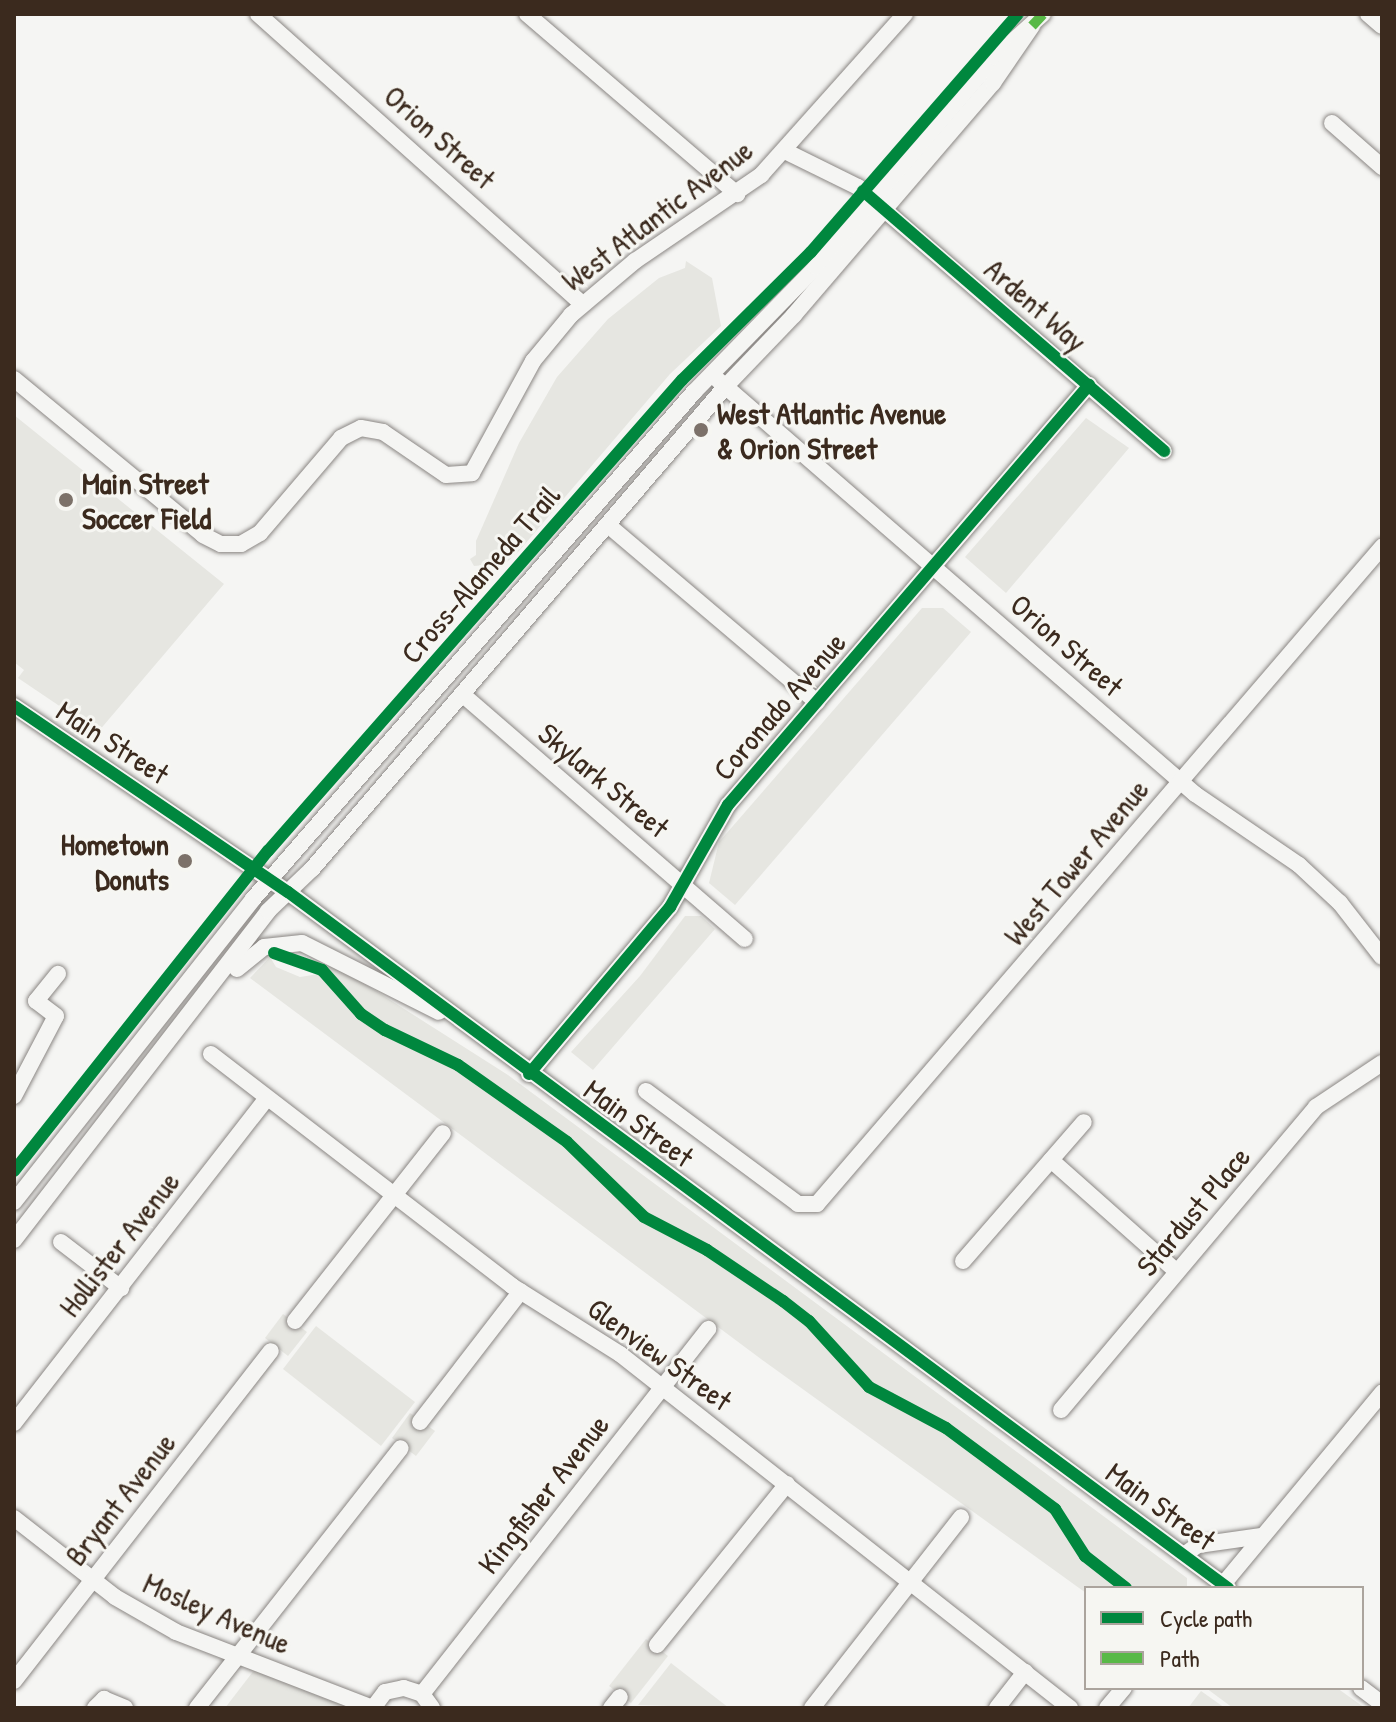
<!DOCTYPE html>
<html>
<head>
<meta charset="utf-8">
<style>
  body { margin:0 }
  #map { position:relative; width:1396px; height:1722px; overflow:hidden; background:#f5f5f3; font-family:"Patrick Hand",sans-serif }
  div>[style] { position:absolute }
  .green>* { inset:0; background:#e6e6e1 }
  .roads { filter:drop-shadow(0 0 2px #8a8683) drop-shadow(0 0 2px #8a8683) }
  .minor>* { height:16px; margin:-8px; padding:0 8px; transform-origin:8px; border-radius:8px; background:#f5f5f3 }
  .quiet>* { height:10px; margin-top:-5px; transform-origin:0; background:repeating-linear-gradient(90deg,#58b947 0 20px,transparent 0 30px) }
  .cycleway>* { height:12px; margin:-6px; padding:0 6px; transform-origin:6px; border-radius:6px; background:#00873e }
  .dots>* { width:22px; height:22px; translate:-50% -50%; box-sizing:border-box; border:4px solid #f6f6f2; border-radius:50% }
  span { translate:-50% -50%; white-space:nowrap; text-align:center; line-height:1.15; -webkit-text-stroke:6px #f6f6f2; paint-order:stroke }
  .street-label { font-size:30px; color:#3b2a1e }
  .poi-label { font-size:30px; color:#3b2a1e; font-weight:700 }
  .left { translate:0 -50%; text-align:left }
  .right { translate:-100% -50%; text-align:right }
  .frame { position:absolute; inset:0; border:16px solid #3b2a1e; pointer-events:none }
  .legend { position:absolute; left:1084px; top:1586px; width:280px; height:104px; box-sizing:border-box; background:#f6f6f2; border:2px solid #aba49d; margin:0; padding:10px 14px; list-style:none; font-size:24px; color:#3b2a1e }
  .legend li { display:flex; align-items:center; gap:16px; height:40px }
  .legend b { width:40px; border:2px solid #aba49d }
</style>
</head>
<body>
<div id="map">
  <div class="green">
    <div style="clip-path:polygon(686px 261px,712px 278px,721px 326px,670px 374px,519px 551px,506px 563px,474px 566px,470px 559px,476px 555px,476px 541px,519px 443px,557px 377px,608px 319px,659px 278px,685px 268px)"></div>
    <div style="clip-path:polygon(14px 415px,224px 584px,98px 732px,18px 678px,24px 670px,14px 662px)"></div>
    <div style="clip-path:polygon(1086px 418px,1129px 448px,1006px 593px,965px 557px)"></div>
    <div style="clip-path:polygon(922px 608px,943px 608px,971px 632px,735px 905px,709px 883px,719px 842px)"></div>
    <div style="clip-path:polygon(685px 916px,701px 916px,715px 929px,593px 1070px,571px 1052px,640px 976px)"></div>
    <div style="clip-path:polygon(270px 957px,276px 967px,300px 977px,319px 974px,332px 963px,508px 1075px,1187px 1578px,1187px 1586px,1086px 1588px,1086px 1593px,761px 1359px,250px 978px)"></div>
    <div style="clip-path:polygon(283px 1314px,307px 1332px,288px 1356px,265px 1338px)"></div>
    <div style="clip-path:polygon(316px 1326px,415px 1402px,381px 1446px,283px 1369px)"></div>
    <div style="clip-path:polygon(410px 1413px,435px 1431px,416px 1456px,392px 1438px)"></div>
    <div style="clip-path:polygon(646px 1639px,668px 1656px,631px 1703px,609px 1686px)"></div>
    <div style="clip-path:polygon(671px 1663px,729px 1708px,638px 1705px)"></div>
    <div style="clip-path:polygon(255px 1669px,356px 1708px,225px 1708px)"></div>
    <div style="clip-path:polygon(1206px 1688px,1337px 1688px,1365px 1708px,1233px 1708px)"></div>
    <div style="clip-path:polygon(1201px 1691px,1225px 1708px,1188px 1708px)"></div>
  </div>
  <div class="roads">
    <div class="minor">
      <div style="left:258px;top:14px;width:435px;rotate:41.8deg"></div>
      <div style="left:527px;top:14px;width:277px;rotate:40.6deg"></div>
      <div style="left:1368px;top:14px;width:18px;rotate:41deg"></div>
      <div style="left:1332px;top:123px;width:67px;rotate:41.3deg"></div>
      <div style="left:785px;top:151px;width:81px;rotate:26.3deg"></div>
      <div style="left:858px;top:187px;width:404px;rotate:40.8deg"></div>
      <div style="left:14px;top:379px;width:245px;rotate:39.5deg"></div>
      <div style="left:203px;top:535px;width:20px;rotate:27deg"></div>
      <div style="left:221px;top:544px;width:20px"></div>
      <div style="left:241px;top:544px;width:22px;rotate:-30deg"></div>
      <div style="left:260px;top:533px;width:125px;rotate:-49.5deg"></div>
      <div style="left:341px;top:438px;width:22px;rotate:-27deg"></div>
      <div style="left:361px;top:428px;width:22px;rotate:10deg"></div>
      <div style="left:383px;top:432px;width:76px;rotate:34.3deg"></div>
      <div style="left:446px;top:475px;width:26px;rotate:-4deg"></div>
      <div style="left:472px;top:473px;width:128px;rotate:-61.4deg"></div>
      <div style="left:533px;top:361px;width:60px;rotate:-50.4deg"></div>
      <div style="left:571px;top:315px;width:84px;rotate:-40.2deg"></div>
      <div style="left:635px;top:261px;width:153px;rotate:-34.3deg"></div>
      <div style="left:761px;top:175px;width:216px;rotate:-48.2deg"></div>
      <div style="left:718px;top:380px;width:632px;rotate:40.96deg"></div>
      <div style="left:1195px;top:794px;width:126px;rotate:34.3deg"></div>
      <div style="left:1299px;top:865px;width:56px;rotate:42.8deg"></div>
      <div style="left:1340px;top:903px;width:68px;rotate:52.1deg"></div>
      <div style="left:608px;top:525px;width:274px;rotate:40.3deg"></div>
      <div style="left:462px;top:694px;width:374px;rotate:40.9deg"></div>
      <div style="left:14px;top:706px;width:331px;rotate:34.2deg"></div>
      <div style="left:288px;top:892px;width:1170px;rotate:36.52deg"></div>
      <div style="left:237px;top:969px;width:35px;rotate:-39deg"></div>
      <div style="left:264px;top:947px;width:38px;rotate:-6deg"></div>
      <div style="left:302px;top:943px;width:153px;rotate:26.7deg"></div>
      <div style="left:211px;top:1054px;width:380px;rotate:37.6deg"></div>
      <div style="left:512px;top:1286px;width:128px;rotate:32.2deg"></div>
      <div style="left:620px;top:1354px;width:573px;rotate:38.19deg"></div>
      <div style="left:529px;top:1074px;width:219px;rotate:-49.8deg"></div>
      <div style="left:670px;top:907px;width:117px;rotate:-60.4deg"></div>
      <div style="left:728px;top:805px;width:554px;rotate:-49.32deg"></div>
      <div style="left:646px;top:1091px;width:189px;rotate:36.6deg"></div>
      <div style="left:798px;top:1204px;width:19px"></div>
      <div style="left:817px;top:1204px;width:867px;rotate:-49.31deg"></div>
      <div style="left:14px;top:1096px;width:90px;rotate:-62.3deg"></div>
      <div style="left:56px;top:1016px;width:25px;rotate:-143deg"></div>
      <div style="left:36px;top:1001px;width:35px;rotate:-51deg"></div>
      <div style="left:1051px;top:1160px;width:167px;rotate:41.6deg"></div>
      <div style="left:14px;top:1202px;width:386px;rotate:-51.7deg"></div>
      <div style="left:253px;top:899px;width:672px;rotate:-48.98deg"></div>
      <div style="left:694px;top:392px;width:175px;rotate:-45.7deg"></div>
      <div style="left:816px;top:267px;width:276px;rotate:-49.6deg"></div>
      <div style="left:995px;top:57px;width:64px;rotate:-41.9deg"></div>
      <div style="left:14px;top:1240px;width:416px;rotate:-52.3deg"></div>
      <div style="left:268px;top:911px;width:61px;rotate:-43.7deg"></div>
      <div style="left:312px;top:869px;width:636px;rotate:-49.4deg"></div>
      <div style="left:726px;top:386px;width:98px;rotate:-46.2deg"></div>
      <div style="left:794px;top:315px;width:306px;rotate:-49.4deg"></div>
      <div style="left:993px;top:83px;width:69px;rotate:-55.6deg"></div>
      <div style="left:61px;top:1242px;width:76px;rotate:37.5deg"></div>
      <div style="left:963px;top:1261px;width:184px;rotate:-49deg"></div>
      <div style="left:295px;top:1321px;width:239px;rotate:-51.8deg"></div>
      <div style="left:1061px;top:1410px;width:396px;rotate:-49.9deg"></div>
      <div style="left:1316px;top:1107px;width:79px;rotate:-33.7deg"></div>
      <div style="left:420px;top:1422px;width:165px;rotate:-52.4deg"></div>
      <div style="left:14px;top:1423px;width:410px;rotate:-52.1deg"></div>
      <div style="left:14px;top:1518px;width:128px;rotate:38deg"></div>
      <div style="left:115px;top:1597px;width:70px;rotate:29.8deg"></div>
      <div style="left:176px;top:1632px;width:211px;rotate:21.1deg"></div>
      <div style="left:1184px;top:1555px;width:17px;rotate:-36deg"></div>
      <div style="left:1198px;top:1545px;width:64px;rotate:-8.1deg"></div>
      <div style="left:1220px;top:1588px;width:254px;rotate:-50.3deg"></div>
      <div style="left:657px;top:1645px;width:207px;rotate:-51.1deg"></div>
      <div style="left:14px;top:1681px;width:418px;rotate:-52.1deg"></div>
      <div style="left:1361px;top:1688px;width:26px;rotate:37deg"></div>
      <div style="left:422px;top:1694px;width:464px;rotate:-51.9deg"></div>
      <div style="left:95px;top:1708px;width:13px;rotate:-45deg"></div>
      <div style="left:104px;top:1699px;width:23px;rotate:23deg"></div>
      <div style="left:197px;top:1708px;width:330px;rotate:-51.9deg"></div>
      <div style="left:373px;top:1708px;width:20px;rotate:-53deg"></div>
      <div style="left:385px;top:1692px;width:19px;rotate:-12deg"></div>
      <div style="left:404px;top:1688px;width:19px;rotate:18deg"></div>
      <div style="left:422px;top:1694px;width:17px;rotate:54deg"></div>
      <div style="left:611px;top:1708px;width:14px;rotate:-51deg"></div>
      <div style="left:812px;top:1708px;width:242px;rotate:-52deg"></div>
      <div style="left:997px;top:1708px;width:46px;rotate:-52.1deg"></div>
      <div style="left:1107px;top:1708px;width:26px;rotate:-50deg"></div>
    </div>
  </div>
  <div class="quiet">
    <div style="left:1032px;top:26px;width:16px;rotate:-47deg"></div>
  </div>
  <div class="cycleway">
    <div style="left:863px;top:191px;width:398px;rotate:40.8deg"></div>
    <div style="left:14px;top:706px;width:331px;rotate:34.2deg"></div>
    <div style="left:288px;top:892px;width:1170px;rotate:36.52deg"></div>
    <div style="left:274px;top:953px;width:51px;rotate:19.5deg"></div>
    <div style="left:322px;top:970px;width:59px;rotate:48.4deg"></div>
    <div style="left:361px;top:1014px;width:29px;rotate:34deg"></div>
    <div style="left:385px;top:1030px;width:81px;rotate:25.6deg"></div>
    <div style="left:458px;top:1065px;width:133px;rotate:35.2deg"></div>
    <div style="left:567px;top:1142px;width:107px;rotate:44.2deg"></div>
    <div style="left:644px;top:1217px;width:71px;rotate:27.6deg"></div>
    <div style="left:707px;top:1250px;width:92px;rotate:33.9deg"></div>
    <div style="left:783px;top:1301px;width:33px;rotate:38deg"></div>
    <div style="left:809px;top:1321px;width:89px;rotate:47.7deg"></div>
    <div style="left:869px;top:1387px;width:87px;rotate:28deg"></div>
    <div style="left:946px;top:1428px;width:136px;rotate:36.6deg"></div>
    <div style="left:1055px;top:1509px;width:56px;rotate:57.4deg"></div>
    <div style="left:1085px;top:1556px;width:52px;rotate:38deg"></div>
    <div style="left:529px;top:1074px;width:219px;rotate:-49.8deg"></div>
    <div style="left:670px;top:907px;width:117px;rotate:-60.4deg"></div>
    <div style="left:728px;top:805px;width:554px;rotate:-49.32deg"></div>
    <div style="left:14px;top:1171px;width:409px;rotate:-51.6deg"></div>
    <div style="left:268px;top:851px;width:627px;rotate:-48.69deg"></div>
    <div style="left:682px;top:380px;width:182px;rotate:-44.8deg"></div>
    <div style="left:811px;top:252px;width:315px;rotate:-49deg"></div>
  </div>
  <div class="dots">
    <div style="left:701px;top:430px;background:#7c7169"></div>
    <div style="left:66px;top:500px;background:#7c7169"></div>
    <div style="left:185px;top:861px;background:#7c7169"></div>
  </div>
  <div class="street-label">
    <span style="left:440px;top:137px;rotate:42deg">Orion Street</span>
    <span style="left:657px;top:215px;rotate:-37deg">West Atlantic Avenue</span>
    <span style="left:1036px;top:305px;rotate:41deg">Ardent Way</span>
    <span style="left:480px;top:574px;rotate:-49deg">Cross-Alameda Trail</span>
    <span style="left:1067px;top:645px;rotate:41deg">Orion Street</span>
    <span style="left:779px;top:706px;rotate:-49deg">Coronado Avenue</span>
    <span style="left:113px;top:742px;rotate:33deg">Main Street</span>
    <span style="left:604px;top:780px;rotate:40deg">Skylark Street</span>
    <span style="left:1076px;top:862px;rotate:-50deg">West Tower Avenue</span>
    <span style="left:639px;top:1123px;rotate:36deg">Main Street</span>
    <span style="left:1193px;top:1211px;rotate:-50deg">Stardust Place</span>
    <span style="left:119px;top:1244px;rotate:-52deg">Hollister Avenue</span>
    <span style="left:660px;top:1354px;rotate:36deg">Glenview Street</span>
    <span style="left:543px;top:1494px;rotate:-52deg">Kingfisher Avenue</span>
    <span style="left:120px;top:1499px;rotate:-52deg">Bryant Avenue</span>
    <span style="left:1161px;top:1506px;rotate:36deg">Main Street</span>
    <span style="left:217px;top:1613px;rotate:24deg">Mosley Avenue</span>
  </div>
  <div class="poi-label">
    <span class="left" style="left:717px;top:430px">West Atlantic Avenue<br>&amp; Orion Street</span>
    <span class="left" style="left:82px;top:500px">Main Street<br>Soccer Field</span>
    <span class="right" style="left:169px;top:861px">Hometown<br>Donuts</span>
  </div>
  <div class="frame"></div>
  <ul class="legend">
  <li><b style="height:10px;background:#00873e"></b>Cycle path</li>
  <li><b style="height:10px;background:#58b947"></b>Path</li>
  </ul>
</div>
</body>
</html>
